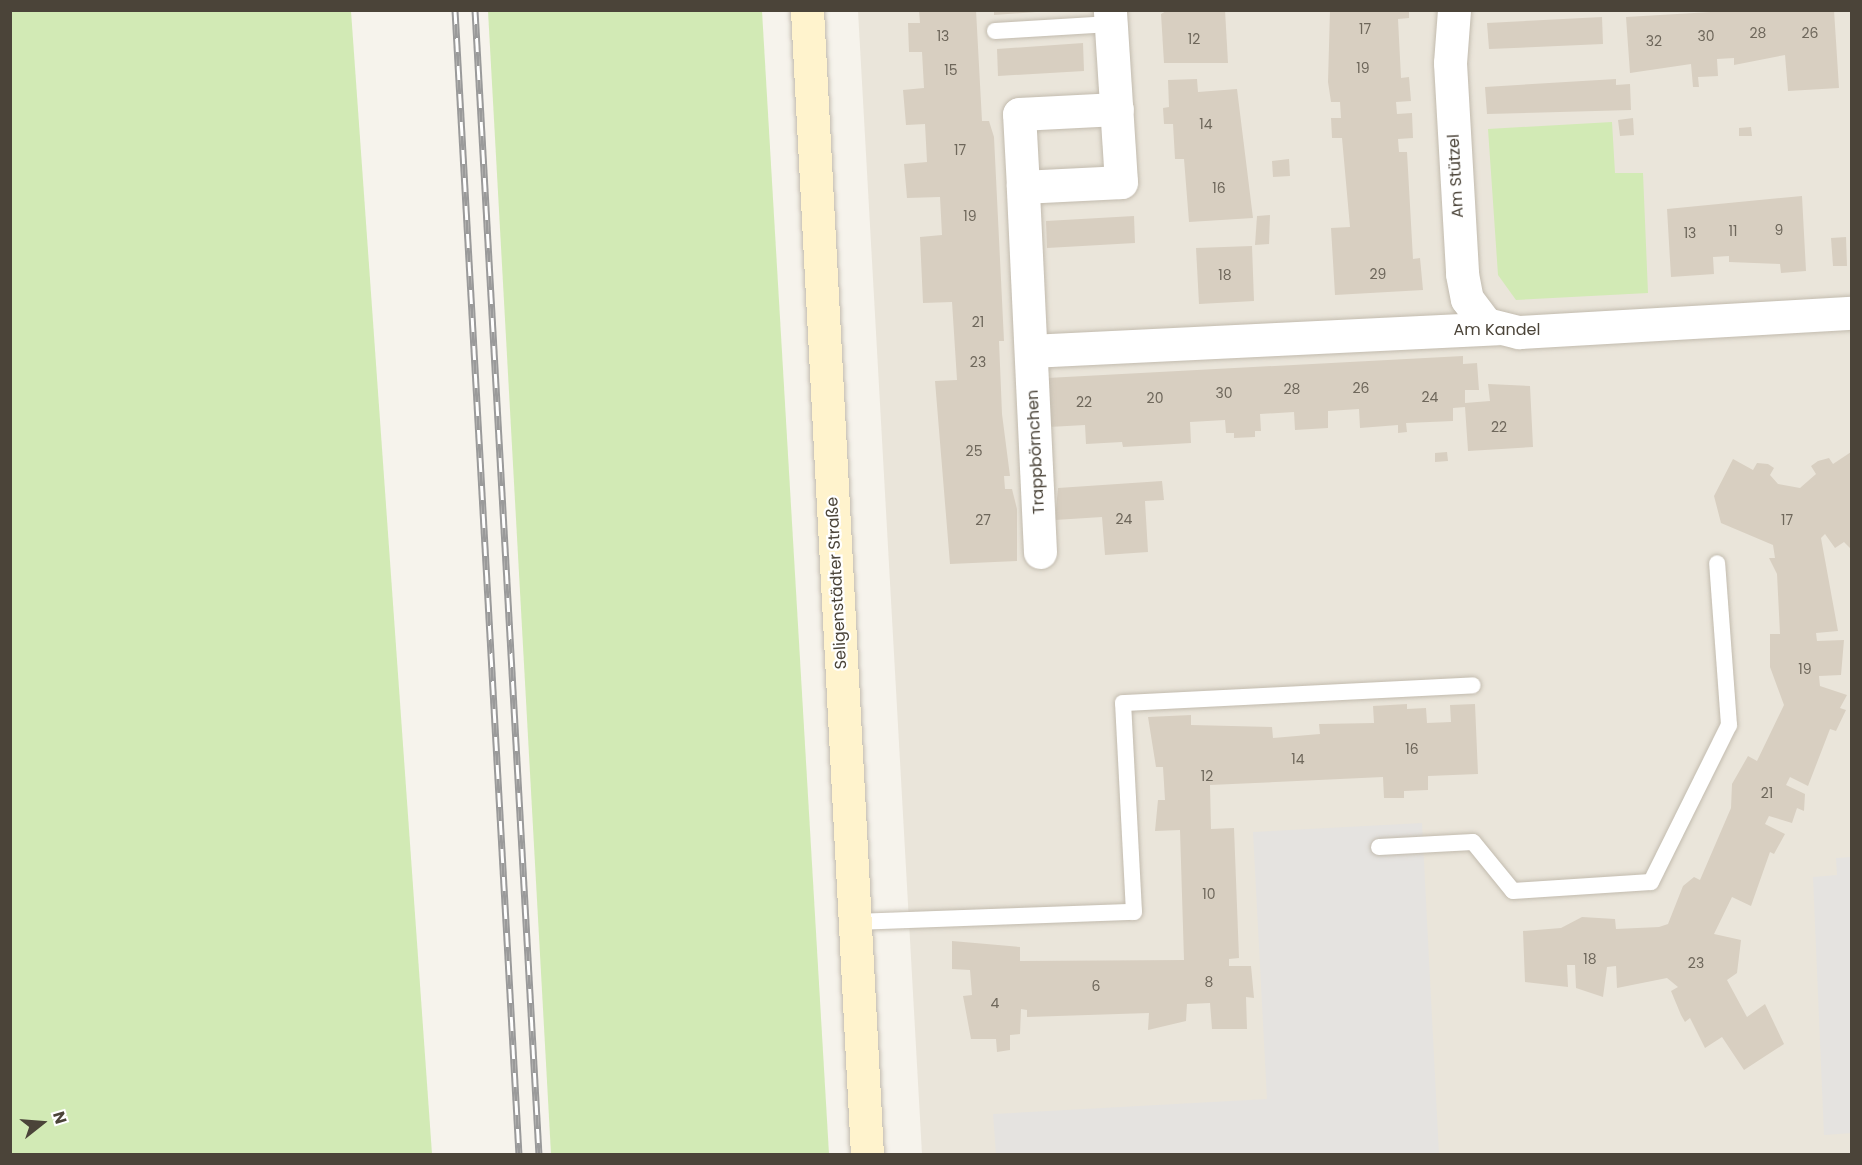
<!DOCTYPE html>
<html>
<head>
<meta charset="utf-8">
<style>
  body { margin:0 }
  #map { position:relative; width:1862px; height:1165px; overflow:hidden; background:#f6f3ec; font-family:Poppins,sans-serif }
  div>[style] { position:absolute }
  .residential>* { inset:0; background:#eae5da }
  .green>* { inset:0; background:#d2eab5 }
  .parking>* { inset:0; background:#e5e3e0 }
  .building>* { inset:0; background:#d8cfc1 }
  .roads { filter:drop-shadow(0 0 2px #c2bbae) drop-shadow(0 0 2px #c2bbae) }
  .lane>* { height:16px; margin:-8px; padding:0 8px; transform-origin:8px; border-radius:8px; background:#fff }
  .street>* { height:33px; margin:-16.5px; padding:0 16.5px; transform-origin:16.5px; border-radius:16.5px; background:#fff }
  .secondary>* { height:33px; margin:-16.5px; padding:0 16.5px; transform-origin:16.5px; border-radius:16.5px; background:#fff3cd }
  .rail>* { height:7px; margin-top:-3.5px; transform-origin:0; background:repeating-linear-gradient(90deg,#fff 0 14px,#9a9a9a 0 28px); box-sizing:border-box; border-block:2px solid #9a9a9a }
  span { translate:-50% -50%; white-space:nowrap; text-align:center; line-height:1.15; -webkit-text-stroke:4.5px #fff; paint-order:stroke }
  .number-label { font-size:14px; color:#6e675b }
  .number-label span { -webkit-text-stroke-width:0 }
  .street-label { font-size:16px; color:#4b4439 }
  .frame { position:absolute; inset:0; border:12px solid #4b4439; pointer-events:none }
  .north { position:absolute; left:12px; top:1093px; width:60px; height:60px; -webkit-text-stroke:4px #fff; paint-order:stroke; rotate:73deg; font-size:16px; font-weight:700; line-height:24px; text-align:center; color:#4b4439 }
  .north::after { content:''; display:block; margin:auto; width:21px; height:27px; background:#4b4439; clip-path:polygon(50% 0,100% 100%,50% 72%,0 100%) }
</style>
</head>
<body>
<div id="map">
  <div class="residential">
    <div style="clip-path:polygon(858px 11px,1851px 11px,1851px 1154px,922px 1154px)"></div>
  </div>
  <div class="green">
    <div style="clip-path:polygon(10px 11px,351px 11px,432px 1154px,11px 1154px)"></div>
    <div style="clip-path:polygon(488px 11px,762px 11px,829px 1154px,551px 1154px)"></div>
    <div style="clip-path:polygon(1612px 122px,1615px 173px,1643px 173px,1648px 293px,1516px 300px,1498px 275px,1488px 129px)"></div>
  </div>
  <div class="parking">
    <div style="clip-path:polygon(1422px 823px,1439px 1154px,996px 1154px,993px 1114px,1267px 1099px,1253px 832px)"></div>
    <div style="clip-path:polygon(1851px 857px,1851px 1133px,1824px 1135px,1813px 877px,1837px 875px,1836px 858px)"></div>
  </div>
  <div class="building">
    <div style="clip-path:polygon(919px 10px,976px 10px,982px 121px,989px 121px,994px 137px,1004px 341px,999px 341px,1002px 414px,1010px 476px,1004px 476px,1005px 489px,1012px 489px,1017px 509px,1017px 561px,950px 564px,935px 381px,957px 380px,952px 302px,923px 303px,920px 237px,942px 235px,940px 197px,907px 198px,904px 164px,927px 162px,925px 124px,906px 125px,903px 90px,924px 88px,922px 52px,909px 52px,908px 23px,920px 23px)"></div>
    <div style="clip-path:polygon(994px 10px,1036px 10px,1036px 12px,994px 15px)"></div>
    <div style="clip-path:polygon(1168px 10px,1225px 10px,1228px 63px,1164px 63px,1161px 14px)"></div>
    <div style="clip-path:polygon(1330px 10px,1409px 10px,1409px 18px,1398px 19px,1401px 78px,1409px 77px,1411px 101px,1396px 102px,1397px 114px,1412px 113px,1413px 138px,1398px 139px,1399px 152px,1407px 152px,1413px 259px,1420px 258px,1423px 290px,1335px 295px,1331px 228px,1350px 227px,1342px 138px,1332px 138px,1331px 118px,1341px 118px,1340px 102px,1331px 102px,1328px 82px)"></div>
    <div style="clip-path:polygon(1745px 10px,1834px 10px,1839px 88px,1788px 91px,1785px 55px,1734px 65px,1734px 58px,1717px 59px,1718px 76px,1698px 77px,1699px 87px,1693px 87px,1691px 64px,1630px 73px,1626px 17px)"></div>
    <div style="clip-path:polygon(1602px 17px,1603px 44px,1489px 49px,1487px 23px)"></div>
    <div style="clip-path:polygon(1083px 43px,1084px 71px,998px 76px,997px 49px)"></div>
    <div style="clip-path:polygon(1197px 79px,1198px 92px,1237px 89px,1253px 218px,1189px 222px,1184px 159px,1175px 159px,1173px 124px,1164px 124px,1163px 108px,1169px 107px,1168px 80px)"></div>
    <div style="clip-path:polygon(1616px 79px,1616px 85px,1630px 84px,1631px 110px,1487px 114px,1485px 87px)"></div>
    <div style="clip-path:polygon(1633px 118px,1634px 135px,1620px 136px,1618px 120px)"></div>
    <div style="clip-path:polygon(1751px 127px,1752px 136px,1739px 136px,1739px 128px)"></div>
    <div style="clip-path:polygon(1289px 159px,1290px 176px,1273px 177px,1272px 161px)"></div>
    <div style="clip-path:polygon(1802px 196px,1806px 271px,1781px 273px,1780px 264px,1729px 262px,1729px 256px,1713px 257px,1714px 274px,1671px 277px,1667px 209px)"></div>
    <div style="clip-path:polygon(1270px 215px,1269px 244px,1255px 245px,1257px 216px)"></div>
    <div style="clip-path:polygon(1134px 216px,1135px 243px,1047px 248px,1046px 221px)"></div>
    <div style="clip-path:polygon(1846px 237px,1847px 266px,1833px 266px,1831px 238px)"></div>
    <div style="clip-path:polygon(1252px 246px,1254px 301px,1199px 304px,1196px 248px)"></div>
    <div style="clip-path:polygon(1463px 356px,1463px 364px,1477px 363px,1479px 390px,1465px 390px,1465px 403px,1490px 401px,1488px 384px,1530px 386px,1533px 447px,1468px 451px,1465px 407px,1453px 408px,1453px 421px,1406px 423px,1407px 432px,1398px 433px,1398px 425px,1360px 428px,1359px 409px,1328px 411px,1328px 428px,1295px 430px,1294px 412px,1260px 414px,1261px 431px,1255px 431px,1255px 437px,1234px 438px,1234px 433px,1226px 433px,1225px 420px,1190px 422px,1191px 443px,1123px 447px,1122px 442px,1086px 444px,1085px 425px,1049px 427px,1047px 378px)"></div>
    <div style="clip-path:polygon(1447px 452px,1448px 461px,1435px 462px,1435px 453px)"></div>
    <div style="clip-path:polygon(1851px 452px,1851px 549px,1844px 542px,1835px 548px,1825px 534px,1821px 538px,1838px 631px,1816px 633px,1817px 641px,1844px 640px,1841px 675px,1819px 676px,1820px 686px,1847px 695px,1840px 708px,1846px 710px,1836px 731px,1830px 729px,1808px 786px,1790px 777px,1786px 785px,1805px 794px,1804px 811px,1797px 808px,1792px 823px,1769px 816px,1765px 824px,1785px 834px,1774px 854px,1770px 852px,1751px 906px,1732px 897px,1714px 934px,1741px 940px,1737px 973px,1727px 980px,1747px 1017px,1765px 1004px,1784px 1044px,1744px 1070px,1722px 1037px,1705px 1048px,1690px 1018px,1685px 1022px,1681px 1015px,1671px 991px,1678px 987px,1667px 978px,1617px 988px,1616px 966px,1607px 967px,1603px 997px,1576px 988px,1575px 965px,1567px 965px,1568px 987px,1525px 982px,1523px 931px,1561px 928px,1582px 917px,1615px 919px,1616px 929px,1659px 927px,1668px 924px,1683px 886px,1694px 877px,1700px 880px,1731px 808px,1732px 784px,1748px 756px,1757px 761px,1784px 705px,1770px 667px,1770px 634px,1780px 634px,1777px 574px,1769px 558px,1775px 558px,1773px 545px,1721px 523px,1714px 496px,1733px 459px,1753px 470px,1757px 463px,1768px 464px,1774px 468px,1770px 475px,1778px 484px,1800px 488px,1816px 474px,1811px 466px,1818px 461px,1829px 458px,1833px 464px)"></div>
    <div style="clip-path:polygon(1162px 481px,1164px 500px,1145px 501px,1148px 552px,1105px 555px,1102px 517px,1055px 520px,1058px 488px)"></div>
    <div style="clip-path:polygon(1407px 704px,1407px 709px,1426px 708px,1427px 723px,1451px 722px,1450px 705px,1475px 704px,1478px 774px,1428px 776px,1428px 790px,1404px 791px,1404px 798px,1384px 798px,1383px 777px,1210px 785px,1211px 829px,1234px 828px,1239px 958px,1229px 959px,1229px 966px,1251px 966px,1254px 998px,1246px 997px,1247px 1029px,1212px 1029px,1210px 1003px,1187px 1004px,1186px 1021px,1148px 1030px,1149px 1013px,1027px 1017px,1027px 1010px,1021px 1009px,1020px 1034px,1010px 1035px,1010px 1050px,997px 1052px,996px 1039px,971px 1039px,963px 996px,972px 995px,970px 970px,952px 969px,952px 941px,1020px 947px,1020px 961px,1184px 960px,1180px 830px,1155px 831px,1158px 800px,1165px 800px,1163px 767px,1156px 767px,1148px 717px,1191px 715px,1191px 725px,1272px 727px,1273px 738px,1320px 734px,1319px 724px,1374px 723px,1373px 706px)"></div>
  </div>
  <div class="roads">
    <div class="lane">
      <div style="left:995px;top:31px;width:116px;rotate:-3.5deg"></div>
      <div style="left:1379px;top:847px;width:94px;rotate:-3deg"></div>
      <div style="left:1473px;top:842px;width:63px;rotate:50.8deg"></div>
      <div style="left:1513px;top:891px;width:138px;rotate:-3.7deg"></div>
      <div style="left:1651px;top:882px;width:175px;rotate:-63.6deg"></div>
      <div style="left:1729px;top:725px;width:162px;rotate:-94.2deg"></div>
      <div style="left:855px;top:922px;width:279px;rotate:-2.1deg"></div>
      <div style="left:1134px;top:912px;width:209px;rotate:-93deg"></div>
      <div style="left:1123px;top:703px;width:350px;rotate:-2.9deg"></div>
    </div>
    <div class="street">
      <div style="left:1454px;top:10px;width:53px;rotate:94.3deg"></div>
      <div style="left:1450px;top:63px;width:211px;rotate:86.7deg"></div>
      <div style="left:1462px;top:274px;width:25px;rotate:79deg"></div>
      <div style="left:1467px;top:299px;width:31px;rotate:53deg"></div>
      <div style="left:1486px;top:324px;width:34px;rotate:14deg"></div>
      <div style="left:1519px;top:332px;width:334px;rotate:-3.3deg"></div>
      <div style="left:1023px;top:187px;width:73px;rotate:-93.1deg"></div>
      <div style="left:1019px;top:114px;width:98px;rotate:-2.9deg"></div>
      <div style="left:1031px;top:351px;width:466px;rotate:-2.8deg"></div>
      <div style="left:1040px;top:552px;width:365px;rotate:-92.7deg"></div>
      <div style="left:1023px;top:187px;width:98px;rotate:-2.9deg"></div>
      <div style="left:1121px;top:182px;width:172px;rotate:-93.7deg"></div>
    </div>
    <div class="secondary">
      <div style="left:807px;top:10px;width:1146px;rotate:87deg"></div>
    </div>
  </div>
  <div class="rail">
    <div style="left:455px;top:10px;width:1146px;rotate:86.8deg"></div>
    <div style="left:475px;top:10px;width:1146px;rotate:86.8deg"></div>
  </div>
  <div class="number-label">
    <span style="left:1365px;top:29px">17</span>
    <span style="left:1758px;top:33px">28</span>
    <span style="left:1810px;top:33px">26</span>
    <span style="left:943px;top:36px">13</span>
    <span style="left:1706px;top:36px">30</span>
    <span style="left:1194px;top:39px">12</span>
    <span style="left:1654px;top:41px">32</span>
    <span style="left:1363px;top:68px">19</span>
    <span style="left:951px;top:70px">15</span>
    <span style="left:1206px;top:124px">14</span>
    <span style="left:960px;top:150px">17</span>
    <span style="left:1219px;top:188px">16</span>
    <span style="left:970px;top:216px">19</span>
    <span style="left:1779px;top:230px">9</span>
    <span style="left:1733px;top:231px">11</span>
    <span style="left:1690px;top:233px">13</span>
    <span style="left:1378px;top:274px">29</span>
    <span style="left:1225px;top:275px">18</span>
    <span style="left:978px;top:322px">21</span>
    <span style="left:978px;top:362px">23</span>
    <span style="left:1361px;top:388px">26</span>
    <span style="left:1292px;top:389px">28</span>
    <span style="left:1224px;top:393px">30</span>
    <span style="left:1430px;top:397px">24</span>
    <span style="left:1155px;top:398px">20</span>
    <span style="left:1084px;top:402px">22</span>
    <span style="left:1499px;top:427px">22</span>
    <span style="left:974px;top:451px">25</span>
    <span style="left:1124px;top:519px">24</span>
    <span style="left:983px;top:520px">27</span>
    <span style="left:1787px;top:520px">17</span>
    <span style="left:1805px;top:669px">19</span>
    <span style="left:1412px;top:749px">16</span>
    <span style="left:1298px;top:759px">14</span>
    <span style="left:1207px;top:776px">12</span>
    <span style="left:1767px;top:793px">21</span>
    <span style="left:1209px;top:894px">10</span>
    <span style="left:1590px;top:959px">18</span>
    <span style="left:1696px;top:963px">23</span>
    <span style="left:1209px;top:982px">8</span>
    <span style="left:1096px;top:986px">6</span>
    <span style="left:995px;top:1003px">4</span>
  </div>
  <div class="street-label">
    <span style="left:1456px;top:176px;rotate:-93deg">Am Stützel</span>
    <span style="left:1497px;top:330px">Am Kandel</span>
    <span style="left:1036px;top:452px;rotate:-93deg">Trappbörnchen</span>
    <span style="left:837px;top:583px;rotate:-93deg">Seligenstädter Straße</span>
  </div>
  <div class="frame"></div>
  <div class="north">N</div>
</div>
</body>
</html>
